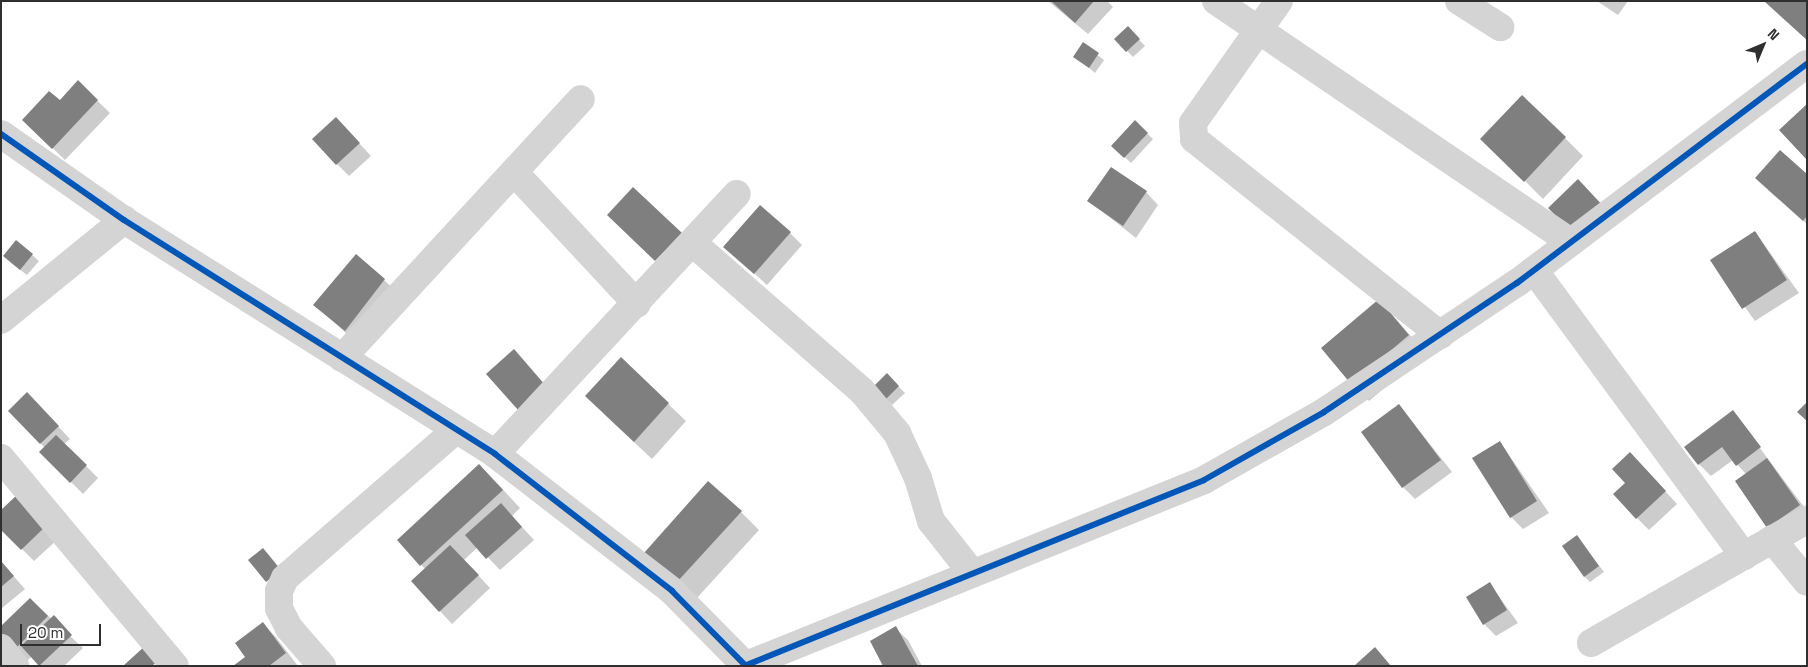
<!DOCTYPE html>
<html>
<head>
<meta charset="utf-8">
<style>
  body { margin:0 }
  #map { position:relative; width:1808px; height:667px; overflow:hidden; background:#fff; font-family:"Space Grotesk",sans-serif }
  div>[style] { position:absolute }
  .shadow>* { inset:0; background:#0003 }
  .building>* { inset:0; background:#7f7f7f }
  .minor>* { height:28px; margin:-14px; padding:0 14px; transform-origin:14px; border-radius:14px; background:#d4d4d4 }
  .cycleway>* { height:6px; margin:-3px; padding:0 3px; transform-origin:3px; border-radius:3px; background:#0057b8 }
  span { translate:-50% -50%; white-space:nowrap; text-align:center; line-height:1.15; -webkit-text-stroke:5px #fff; paint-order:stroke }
  .frame { position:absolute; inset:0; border:2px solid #2f2f2f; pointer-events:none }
  .north { position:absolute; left:1738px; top:20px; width:50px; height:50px; -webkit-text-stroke:4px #fff; paint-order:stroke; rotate:45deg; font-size:14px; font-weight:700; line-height:20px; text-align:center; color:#2f2f2f }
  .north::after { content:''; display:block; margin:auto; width:18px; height:22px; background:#2f2f2f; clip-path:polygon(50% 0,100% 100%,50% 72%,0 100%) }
  .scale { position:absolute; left:20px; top:624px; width:81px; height:22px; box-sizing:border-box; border:2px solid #2f2f2f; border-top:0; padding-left:6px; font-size:15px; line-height:18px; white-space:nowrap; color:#2f2f2f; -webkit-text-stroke:4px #fff; paint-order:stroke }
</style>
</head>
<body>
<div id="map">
  <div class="shadow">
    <div style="clip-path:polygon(1048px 1px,1107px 1px,1113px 7px,1088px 34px)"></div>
    <div style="clip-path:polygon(1597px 1px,1628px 1px,1618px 15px)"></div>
    <div style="clip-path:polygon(1764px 1px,1807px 1px,1807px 40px)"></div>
    <div style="clip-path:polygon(1128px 28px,1145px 46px,1133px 57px,1116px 39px)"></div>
    <div style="clip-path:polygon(1083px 44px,1104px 60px,1095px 73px,1075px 56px)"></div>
    <div style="clip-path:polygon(78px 82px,110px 113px,65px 160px,36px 132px)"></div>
    <div style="clip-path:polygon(1807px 105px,1807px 158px,1780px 130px)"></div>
    <div style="clip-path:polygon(1135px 122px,1153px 139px,1131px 163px,1113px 146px)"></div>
    <div style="clip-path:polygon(348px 131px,371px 156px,349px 176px,337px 164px)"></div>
    <div style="clip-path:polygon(1565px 138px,1583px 156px,1543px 199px,1500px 156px)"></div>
    <div style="clip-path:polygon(1807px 176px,1807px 224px,1769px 190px)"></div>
    <div style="clip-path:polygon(1146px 192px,1158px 205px,1136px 238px,1089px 201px)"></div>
    <div style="clip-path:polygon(1755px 232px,1799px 293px,1755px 321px,1711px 260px)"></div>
    <div style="clip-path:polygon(790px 233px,802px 245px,767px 285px,725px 247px)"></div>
    <div style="clip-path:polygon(16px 241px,39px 261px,27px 275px,10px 262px)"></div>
    <div style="clip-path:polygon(384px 280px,397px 292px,357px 343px,315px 305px)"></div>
    <div style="clip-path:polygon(1379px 301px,1426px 353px,1369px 401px,1352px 383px)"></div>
    <div style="clip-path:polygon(621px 359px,686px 421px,652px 459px,604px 414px)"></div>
    <div style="clip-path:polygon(887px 375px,905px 393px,892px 405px,875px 387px)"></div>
    <div style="clip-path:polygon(1399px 405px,1452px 472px,1415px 499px,1403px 487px)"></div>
    <div style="clip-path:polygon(39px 406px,70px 439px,64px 444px,98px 478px,83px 494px,41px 452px,45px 448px,10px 411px)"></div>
    <div style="clip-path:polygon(1733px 412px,1807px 511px,1780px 539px,1746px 474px,1733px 460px,1711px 476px,1699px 464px)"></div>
    <div style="clip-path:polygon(1500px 442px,1549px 513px,1523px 529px,1511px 517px)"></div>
    <div style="clip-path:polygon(1642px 466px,1677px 504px,1649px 530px,1637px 518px,1626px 484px)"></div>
    <div style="clip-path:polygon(497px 483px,520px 508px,512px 516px,534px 540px,500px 570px,478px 547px,464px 560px,490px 588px,452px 624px,412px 581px,425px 569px,398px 540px)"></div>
    <div style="clip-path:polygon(18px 496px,59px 538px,34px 561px,1px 528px)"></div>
    <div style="clip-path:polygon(741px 512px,759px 530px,696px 599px,663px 570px)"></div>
    <div style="clip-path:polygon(1577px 537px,1604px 572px,1590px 582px,1584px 576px)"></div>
    <div style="clip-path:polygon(1px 562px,25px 589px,1px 609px)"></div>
    <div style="clip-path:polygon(1490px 584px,1518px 623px,1496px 636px,1484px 624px)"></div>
    <div style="clip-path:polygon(30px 599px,83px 648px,64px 666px,41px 666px,32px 656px,27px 661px,1px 635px)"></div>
    <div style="clip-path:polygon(263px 624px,275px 636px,298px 666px,235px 666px,247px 657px)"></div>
    <div style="clip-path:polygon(895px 628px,908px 640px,922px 666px,885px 666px)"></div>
  </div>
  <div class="building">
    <div style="clip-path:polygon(1051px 1px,1094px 1px,1075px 23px)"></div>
    <div style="clip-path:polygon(1764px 1px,1807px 1px,1807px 40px)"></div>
    <div style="clip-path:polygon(1128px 26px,1140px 39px,1126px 52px,1114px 39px)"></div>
    <div style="clip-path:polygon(1083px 42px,1099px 53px,1089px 68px,1073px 57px)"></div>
    <div style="clip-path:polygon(78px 80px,98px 100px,52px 149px,22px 120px,49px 91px,60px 100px)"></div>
    <div style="clip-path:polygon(1522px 95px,1566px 137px,1524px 182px,1480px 139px)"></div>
    <div style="clip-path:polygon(1807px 104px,1806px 129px,1807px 160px,1779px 130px)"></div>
    <div style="clip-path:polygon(336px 117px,360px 143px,336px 165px,312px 139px)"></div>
    <div style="clip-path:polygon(1135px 120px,1148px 133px,1124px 158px,1111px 146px)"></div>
    <div style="clip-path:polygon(1780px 150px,1807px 174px,1807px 216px,1803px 221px,1755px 178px)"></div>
    <div style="clip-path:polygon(1111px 167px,1147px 191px,1123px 226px,1087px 201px)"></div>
    <div style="clip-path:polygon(1578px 179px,1605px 208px,1576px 236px,1548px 208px)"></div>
    <div style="clip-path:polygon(633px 187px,682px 233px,655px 261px,607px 215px)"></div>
    <div style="clip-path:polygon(760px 205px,791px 232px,754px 274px,723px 247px)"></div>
    <div style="clip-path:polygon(1755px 231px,1787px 280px,1742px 309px,1710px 260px)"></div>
    <div style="clip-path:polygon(16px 240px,33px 254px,20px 270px,3px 256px)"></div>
    <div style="clip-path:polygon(356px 254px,385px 279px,345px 331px,313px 305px)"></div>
    <div style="clip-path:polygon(1379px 299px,1409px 335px,1351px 384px,1321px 348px)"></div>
    <div style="clip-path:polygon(514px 349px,546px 386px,519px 411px,486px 374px)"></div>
    <div style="clip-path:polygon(621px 357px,669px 403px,634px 442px,585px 396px)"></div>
    <div style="clip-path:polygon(887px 373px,899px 386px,885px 400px,873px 387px)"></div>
    <div style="clip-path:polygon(27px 392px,59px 426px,40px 444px,8px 411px)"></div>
    <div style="clip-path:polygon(1807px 402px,1807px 421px,1797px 412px)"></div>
    <div style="clip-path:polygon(1399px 404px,1441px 460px,1402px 488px,1361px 432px)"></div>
    <div style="clip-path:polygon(1733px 410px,1761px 447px,1736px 466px,1722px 447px,1698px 465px,1684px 447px)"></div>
    <div style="clip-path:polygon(56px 435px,87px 465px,70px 483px,39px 452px)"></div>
    <div style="clip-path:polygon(1500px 441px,1537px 501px,1510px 518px,1472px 458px)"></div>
    <div style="clip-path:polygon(1630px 452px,1666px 491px,1636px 519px,1613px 494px,1625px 483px,1612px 469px)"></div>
    <div style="clip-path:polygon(1767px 458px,1800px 505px,1767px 528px,1735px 481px)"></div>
    <div style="clip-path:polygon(479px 464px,503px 490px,420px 566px,397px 540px)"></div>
    <div style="clip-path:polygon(708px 481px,742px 511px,677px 582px,644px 553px)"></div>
    <div style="clip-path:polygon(18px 494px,47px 525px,21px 550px,1px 530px,1px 510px)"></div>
    <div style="clip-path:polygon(501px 503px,522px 527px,486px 559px,465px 535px)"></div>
    <div style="clip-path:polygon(1577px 535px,1599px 566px,1584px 577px,1562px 546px)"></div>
    <div style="clip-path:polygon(450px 545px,479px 575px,439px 612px,411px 581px)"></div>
    <div style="clip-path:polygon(263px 548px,281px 570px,266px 582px,248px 560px)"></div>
    <div style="clip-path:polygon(1px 561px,14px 576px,1px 587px)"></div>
    <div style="clip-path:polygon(1490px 582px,1507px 610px,1483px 625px,1466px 597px)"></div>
    <div style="clip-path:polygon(30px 598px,48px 616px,14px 650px,1px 637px,1px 626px)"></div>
    <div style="clip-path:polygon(54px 615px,72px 635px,39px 666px,21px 646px)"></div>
    <div style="clip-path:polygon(263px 622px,286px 653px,269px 666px,233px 666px,245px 657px,235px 643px)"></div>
    <div style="clip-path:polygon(896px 626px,918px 666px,883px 666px,870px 641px)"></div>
    <div style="clip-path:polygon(145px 646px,159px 660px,152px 666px,123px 666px)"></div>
    <div style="clip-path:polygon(1375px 647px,1391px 666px,1354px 666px)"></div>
  </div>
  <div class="minor">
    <div style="left:1216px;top:1px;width:429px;rotate:34.2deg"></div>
    <div style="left:1279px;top:1px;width:149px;rotate:125.2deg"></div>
    <div style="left:1193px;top:123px;width:16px;rotate:86deg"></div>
    <div style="left:1194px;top:139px;width:315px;rotate:38.5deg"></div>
    <div style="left:1459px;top:1px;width:49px;rotate:32.4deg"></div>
    <div style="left:1px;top:134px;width:150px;rotate:35deg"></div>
    <div style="left:124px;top:220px;width:439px;rotate:32.2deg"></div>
    <div style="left:495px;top:454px;width:224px;rotate:37.7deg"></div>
    <div style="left:672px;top:591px;width:104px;rotate:45.4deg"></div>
    <div style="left:514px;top:172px;width:180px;rotate:47deg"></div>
    <div style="left:694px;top:244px;width:223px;rotate:41.2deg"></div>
    <div style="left:862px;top:391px;width:55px;rotate:50.2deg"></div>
    <div style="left:897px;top:433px;width:50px;rotate:65deg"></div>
    <div style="left:918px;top:478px;width:45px;rotate:73.2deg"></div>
    <div style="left:931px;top:521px;width:66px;rotate:51.7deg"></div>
    <div style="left:1534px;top:270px;width:355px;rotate:53.7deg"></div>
    <div style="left:1px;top:320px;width:159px;rotate:-39.1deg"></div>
    <div style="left:342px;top:358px;width:352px;rotate:-47.3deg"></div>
    <div style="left:495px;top:454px;width:355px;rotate:-47.1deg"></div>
    <div style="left:1px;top:458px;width:271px;rotate:50.1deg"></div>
    <div style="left:1772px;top:539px;width:55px;rotate:50.9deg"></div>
    <div style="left:1591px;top:643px;width:249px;rotate:-29.7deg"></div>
    <div style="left:1px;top:648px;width:23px;rotate:52deg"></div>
    <div style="left:322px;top:666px;width:50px;rotate:-131deg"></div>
    <div style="left:289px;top:628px;width:22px;rotate:-117deg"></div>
    <div style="left:279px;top:608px;width:17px;rotate:-90deg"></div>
    <div style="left:279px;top:591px;width:14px;rotate:-65deg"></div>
    <div style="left:285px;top:578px;width:226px;rotate:-40.9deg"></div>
    <div style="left:744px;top:666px;width:496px;rotate:-22deg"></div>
    <div style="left:1204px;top:480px;width:138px;rotate:-29.5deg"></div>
    <div style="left:1324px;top:412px;width:232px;rotate:-33.8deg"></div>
    <div style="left:1517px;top:283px;width:363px;rotate:-37.1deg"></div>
  </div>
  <div class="cycleway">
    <div style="left:1px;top:134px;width:150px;rotate:35deg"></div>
    <div style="left:124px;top:220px;width:439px;rotate:32.2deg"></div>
    <div style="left:495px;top:454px;width:224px;rotate:37.7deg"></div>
    <div style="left:672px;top:591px;width:104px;rotate:45.4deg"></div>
    <div style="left:744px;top:666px;width:496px;rotate:-22deg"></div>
    <div style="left:1204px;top:480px;width:138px;rotate:-29.5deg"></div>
    <div style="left:1324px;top:412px;width:232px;rotate:-33.8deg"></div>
    <div style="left:1517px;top:283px;width:363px;rotate:-37.1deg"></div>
  </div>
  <div class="frame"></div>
  <div class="north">N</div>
  <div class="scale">20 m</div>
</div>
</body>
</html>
